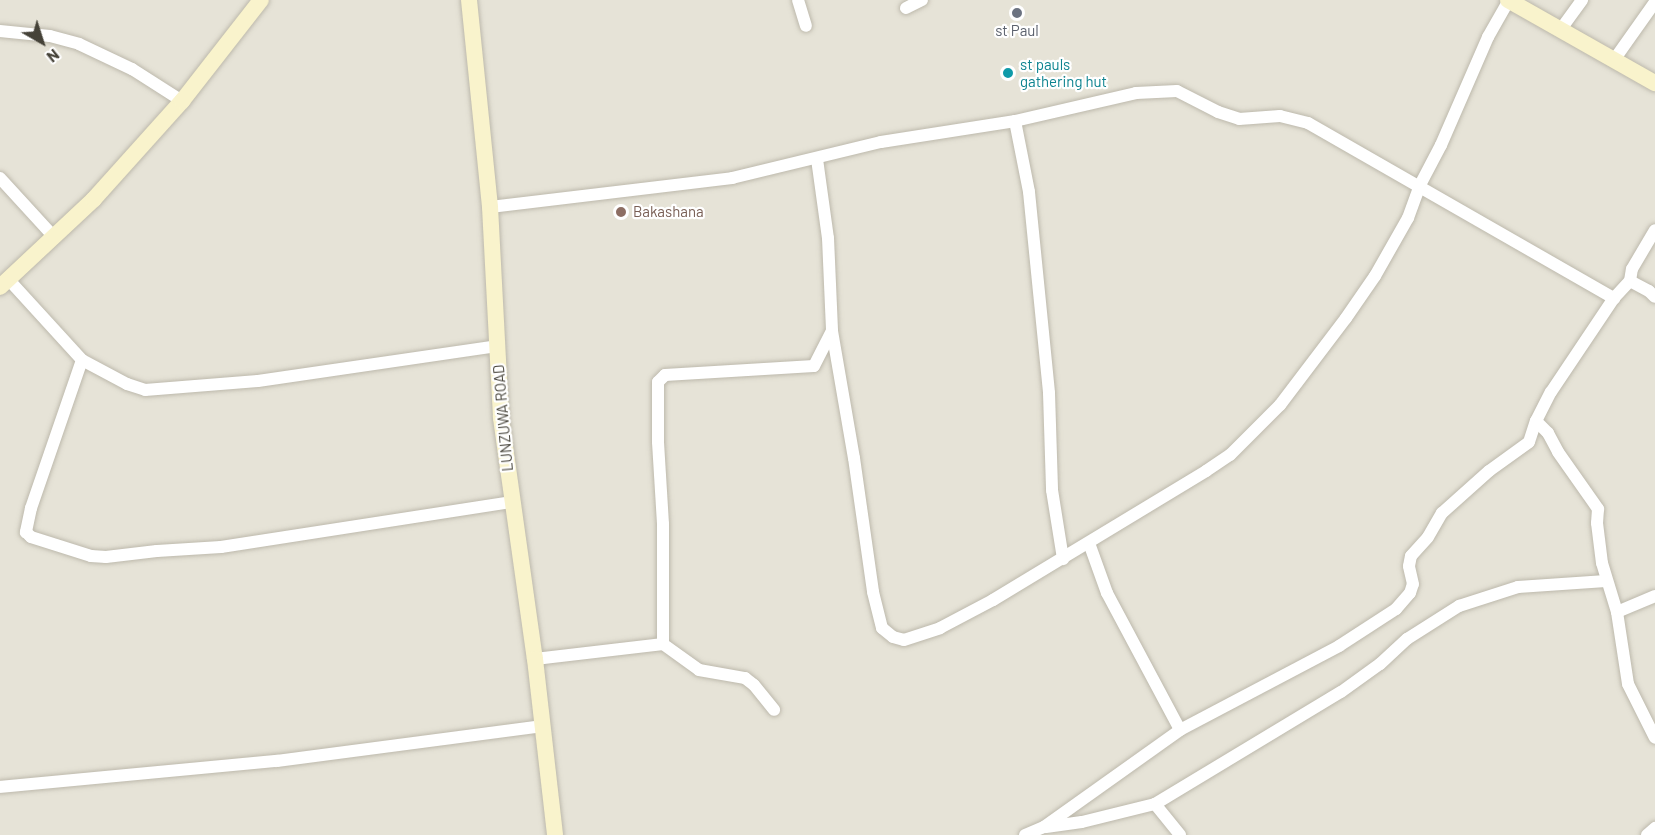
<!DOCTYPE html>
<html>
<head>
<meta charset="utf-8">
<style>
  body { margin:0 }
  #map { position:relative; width:1655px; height:835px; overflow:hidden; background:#f3f1e9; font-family:Barlow,sans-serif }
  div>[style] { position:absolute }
  .residential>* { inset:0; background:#e6e3d7 }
  .roads { filter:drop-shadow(0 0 2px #bdb9ac) drop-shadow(0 0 2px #bdb9ac) }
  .street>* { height:12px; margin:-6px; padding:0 6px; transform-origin:6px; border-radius:6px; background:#fff }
  .secondary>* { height:16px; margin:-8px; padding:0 8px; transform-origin:8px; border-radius:8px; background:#f9f3cc }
  .dots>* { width:16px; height:16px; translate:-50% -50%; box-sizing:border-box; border:3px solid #fff; border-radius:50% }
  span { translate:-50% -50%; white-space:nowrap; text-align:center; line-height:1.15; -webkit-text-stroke:4.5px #fff; paint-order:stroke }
  .worship-label { font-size:15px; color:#5b616d }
  .culture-label { font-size:15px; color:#0d838f }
  .left { translate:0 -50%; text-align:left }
  .education-label { font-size:15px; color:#785e54 }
  .street-label { font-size:15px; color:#454238 }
  .north { position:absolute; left:12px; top:12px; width:60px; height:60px; -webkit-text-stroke:4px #fff; paint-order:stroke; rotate:141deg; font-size:16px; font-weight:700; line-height:24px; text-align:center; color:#454238 }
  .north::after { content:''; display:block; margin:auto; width:21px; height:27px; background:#454238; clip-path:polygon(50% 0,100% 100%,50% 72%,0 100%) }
</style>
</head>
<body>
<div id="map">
  <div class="residential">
    <div style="clip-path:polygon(0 0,1655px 0,1655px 835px,0 835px)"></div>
  </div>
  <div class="roads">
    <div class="street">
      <div style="left:798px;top:0;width:27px;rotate:73deg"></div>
      <div style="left:906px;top:8px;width:18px;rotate:-27deg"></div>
      <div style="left:1561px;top:29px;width:36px;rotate:-54deg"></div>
      <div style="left:0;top:31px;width:50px;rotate:5.7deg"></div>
      <div style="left:50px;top:36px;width:30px;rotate:15deg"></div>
      <div style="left:79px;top:44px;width:59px;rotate:25.3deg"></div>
      <div style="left:132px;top:69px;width:59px;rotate:32.6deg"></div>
      <div style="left:1614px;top:60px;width:71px;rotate:-54.7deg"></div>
      <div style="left:1015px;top:121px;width:72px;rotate:78.8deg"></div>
      <div style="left:1029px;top:192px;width:202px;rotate:84.3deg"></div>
      <div style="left:1049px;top:393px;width:97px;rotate:88.2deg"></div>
      <div style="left:1052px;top:490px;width:70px;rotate:80.9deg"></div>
      <div style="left:817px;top:159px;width:80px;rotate:82.1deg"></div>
      <div style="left:828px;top:238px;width:93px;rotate:87.5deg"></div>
      <div style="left:832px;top:331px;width:129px;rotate:80.2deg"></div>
      <div style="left:854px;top:458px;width:135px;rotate:81.9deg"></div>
      <div style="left:873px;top:592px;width:37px;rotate:76deg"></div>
      <div style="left:882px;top:628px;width:14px;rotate:39deg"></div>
      <div style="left:893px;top:637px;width:11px;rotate:15deg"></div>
      <div style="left:904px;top:640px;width:38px;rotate:-18deg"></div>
      <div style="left:940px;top:628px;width:60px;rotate:-27.8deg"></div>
      <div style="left:993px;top:600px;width:249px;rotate:-31.2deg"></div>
      <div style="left:1206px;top:471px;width:29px;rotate:-34deg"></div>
      <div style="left:1230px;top:455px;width:71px;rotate:-45deg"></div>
      <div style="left:1280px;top:405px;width:109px;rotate:-52.8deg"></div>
      <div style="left:1346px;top:318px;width:51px;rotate:-55.4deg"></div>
      <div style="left:1375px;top:276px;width:67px;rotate:-60.4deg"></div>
      <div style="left:1408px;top:218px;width:35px;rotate:-70deg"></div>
      <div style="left:1420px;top:185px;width:45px;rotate:-62.3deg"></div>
      <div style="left:1441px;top:145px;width:118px;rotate:-66.5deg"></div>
      <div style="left:1488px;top:37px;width:43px;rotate:-60.4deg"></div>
      <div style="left:0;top:178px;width:81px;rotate:47.5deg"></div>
      <div style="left:490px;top:207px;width:244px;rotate:-6.8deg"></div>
      <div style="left:732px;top:178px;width:153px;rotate:-13.6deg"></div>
      <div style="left:881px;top:142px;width:136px;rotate:-8.9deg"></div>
      <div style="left:1015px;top:121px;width:124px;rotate:-13deg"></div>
      <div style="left:1136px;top:93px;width:41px;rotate:-2.8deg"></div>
      <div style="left:1177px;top:91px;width:46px;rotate:27.1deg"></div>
      <div style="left:1218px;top:112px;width:22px;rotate:18deg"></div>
      <div style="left:1239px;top:119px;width:41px;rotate:-4.2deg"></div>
      <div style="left:1280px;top:116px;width:29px;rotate:14deg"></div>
      <div style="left:1308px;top:123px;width:353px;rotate:29.8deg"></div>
      <div style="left:9px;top:280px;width:108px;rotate:47.6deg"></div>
      <div style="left:82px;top:360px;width:51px;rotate:28.1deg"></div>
      <div style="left:127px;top:384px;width:19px;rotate:18deg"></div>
      <div style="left:145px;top:390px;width:113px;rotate:-4.6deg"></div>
      <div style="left:258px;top:381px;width:243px;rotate:-8.3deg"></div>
      <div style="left:1630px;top:281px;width:21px;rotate:28deg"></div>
      <div style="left:1649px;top:291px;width:8px;rotate:45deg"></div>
      <div style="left:82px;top:360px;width:157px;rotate:109deg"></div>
      <div style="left:31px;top:508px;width:25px;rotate:102deg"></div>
      <div style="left:26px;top:532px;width:7px;rotate:45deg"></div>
      <div style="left:31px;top:537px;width:63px;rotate:17.6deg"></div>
      <div style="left:91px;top:556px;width:15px;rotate:4deg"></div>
      <div style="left:106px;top:557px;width:51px;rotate:-6.7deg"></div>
      <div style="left:157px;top:551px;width:64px;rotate:-3.6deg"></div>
      <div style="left:221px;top:547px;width:293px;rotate:-8.8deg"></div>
      <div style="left:1536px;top:421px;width:17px;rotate:45deg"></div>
      <div style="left:1548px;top:433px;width:21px;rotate:62deg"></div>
      <div style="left:1558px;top:452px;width:70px;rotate:54.9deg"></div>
      <div style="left:1598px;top:509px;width:14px;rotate:94deg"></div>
      <div style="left:1597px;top:523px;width:40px;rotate:82.9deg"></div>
      <div style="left:1602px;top:563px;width:51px;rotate:73deg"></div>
      <div style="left:1617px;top:612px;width:73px;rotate:81.3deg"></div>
      <div style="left:1628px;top:684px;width:60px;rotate:63.4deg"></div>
      <div style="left:1089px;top:543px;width:53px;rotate:70.2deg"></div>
      <div style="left:1107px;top:593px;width:155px;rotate:61.9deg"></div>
      <div style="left:1617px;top:612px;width:41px;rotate:-22.8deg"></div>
      <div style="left:663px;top:644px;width:120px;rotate:-90deg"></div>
      <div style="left:663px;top:524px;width:82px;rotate:-93.5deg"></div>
      <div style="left:658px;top:442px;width:60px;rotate:-90deg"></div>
      <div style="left:658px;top:382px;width:10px;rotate:-45deg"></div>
      <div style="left:665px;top:375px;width:149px;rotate:-3.5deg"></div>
      <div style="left:814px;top:366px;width:39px;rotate:-63deg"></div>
      <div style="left:535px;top:659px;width:129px;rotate:-6.7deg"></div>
      <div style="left:663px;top:644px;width:44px;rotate:35.8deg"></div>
      <div style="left:699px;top:670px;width:47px;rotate:9.9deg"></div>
      <div style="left:745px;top:678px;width:11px;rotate:38deg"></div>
      <div style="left:754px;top:685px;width:32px;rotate:51deg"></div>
      <div style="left:0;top:787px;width:278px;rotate:-5.4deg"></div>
      <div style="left:277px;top:761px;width:268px;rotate:-7.5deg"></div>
      <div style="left:1155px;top:804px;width:40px;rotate:51deg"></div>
      <div style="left:1046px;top:827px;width:36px;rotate:-8deg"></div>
      <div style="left:1082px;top:822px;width:75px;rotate:-13.9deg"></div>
      <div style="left:1155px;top:804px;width:217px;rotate:-31.1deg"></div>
      <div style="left:1341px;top:692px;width:48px;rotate:-35.7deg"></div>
      <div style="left:1380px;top:664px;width:37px;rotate:-43deg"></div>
      <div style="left:1407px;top:639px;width:62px;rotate:-32.4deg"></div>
      <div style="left:1459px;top:606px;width:62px;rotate:-17.9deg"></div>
      <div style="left:1518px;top:587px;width:88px;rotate:-3.9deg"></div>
      <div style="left:1025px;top:835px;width:21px;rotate:-23deg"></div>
      <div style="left:1044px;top:827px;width:167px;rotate:-35.5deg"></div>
      <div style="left:1180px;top:730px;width:180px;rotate:-27.8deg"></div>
      <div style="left:1339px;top:646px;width:68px;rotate:-33deg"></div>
      <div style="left:1396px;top:609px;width:21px;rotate:-49deg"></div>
      <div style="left:1410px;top:593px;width:9px;rotate:-72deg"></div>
      <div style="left:1413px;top:584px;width:18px;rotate:-103deg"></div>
      <div style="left:1409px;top:566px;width:10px;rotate:-79deg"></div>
      <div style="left:1411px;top:556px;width:25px;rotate:-48deg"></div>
      <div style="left:1428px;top:537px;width:28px;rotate:-60deg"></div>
      <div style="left:1442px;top:513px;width:63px;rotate:-41.8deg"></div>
      <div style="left:1489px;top:471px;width:49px;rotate:-35.9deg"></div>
      <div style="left:1529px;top:442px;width:22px;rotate:-72deg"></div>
      <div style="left:1536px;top:421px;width:33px;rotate:-63deg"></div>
      <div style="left:1551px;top:392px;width:113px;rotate:-56.2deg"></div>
      <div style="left:1614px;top:298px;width:23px;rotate:-47deg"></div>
      <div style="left:1630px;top:281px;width:12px;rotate:-81deg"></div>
      <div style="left:1632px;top:269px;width:45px;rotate:-59.5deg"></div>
      <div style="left:1647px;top:835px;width:11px;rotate:-41deg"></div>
    </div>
    <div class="secondary">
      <div style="left:469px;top:0;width:208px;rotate:84.2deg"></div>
      <div style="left:490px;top:207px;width:211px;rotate:87deg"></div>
      <div style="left:501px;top:418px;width:243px;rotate:82deg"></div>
      <div style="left:535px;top:659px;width:177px;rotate:83.5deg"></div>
      <div style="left:1508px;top:0;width:169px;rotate:29.5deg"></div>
      <div style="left:0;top:287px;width:129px;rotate:-43.1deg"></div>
      <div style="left:94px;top:199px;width:132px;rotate:-48.1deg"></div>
      <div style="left:182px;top:101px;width:128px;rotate:-52deg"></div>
    </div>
  </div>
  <div class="dots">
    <div style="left:1017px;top:13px;background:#6b7280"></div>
    <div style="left:1008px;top:73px;background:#0f9aa8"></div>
    <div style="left:621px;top:212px;background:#8d6e63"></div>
  </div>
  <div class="worship-label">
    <span style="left:1017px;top:31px">st Paul</span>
  </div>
  <div class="culture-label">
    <span class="left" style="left:1020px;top:73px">st pauls<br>gathering hut</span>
  </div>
  <div class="education-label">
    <span class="left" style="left:633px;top:212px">Bakashana</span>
  </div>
  <div class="street-label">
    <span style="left:503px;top:418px;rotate:-95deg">LUNZUWA ROAD</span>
  </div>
  <div class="north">N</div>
</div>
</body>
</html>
